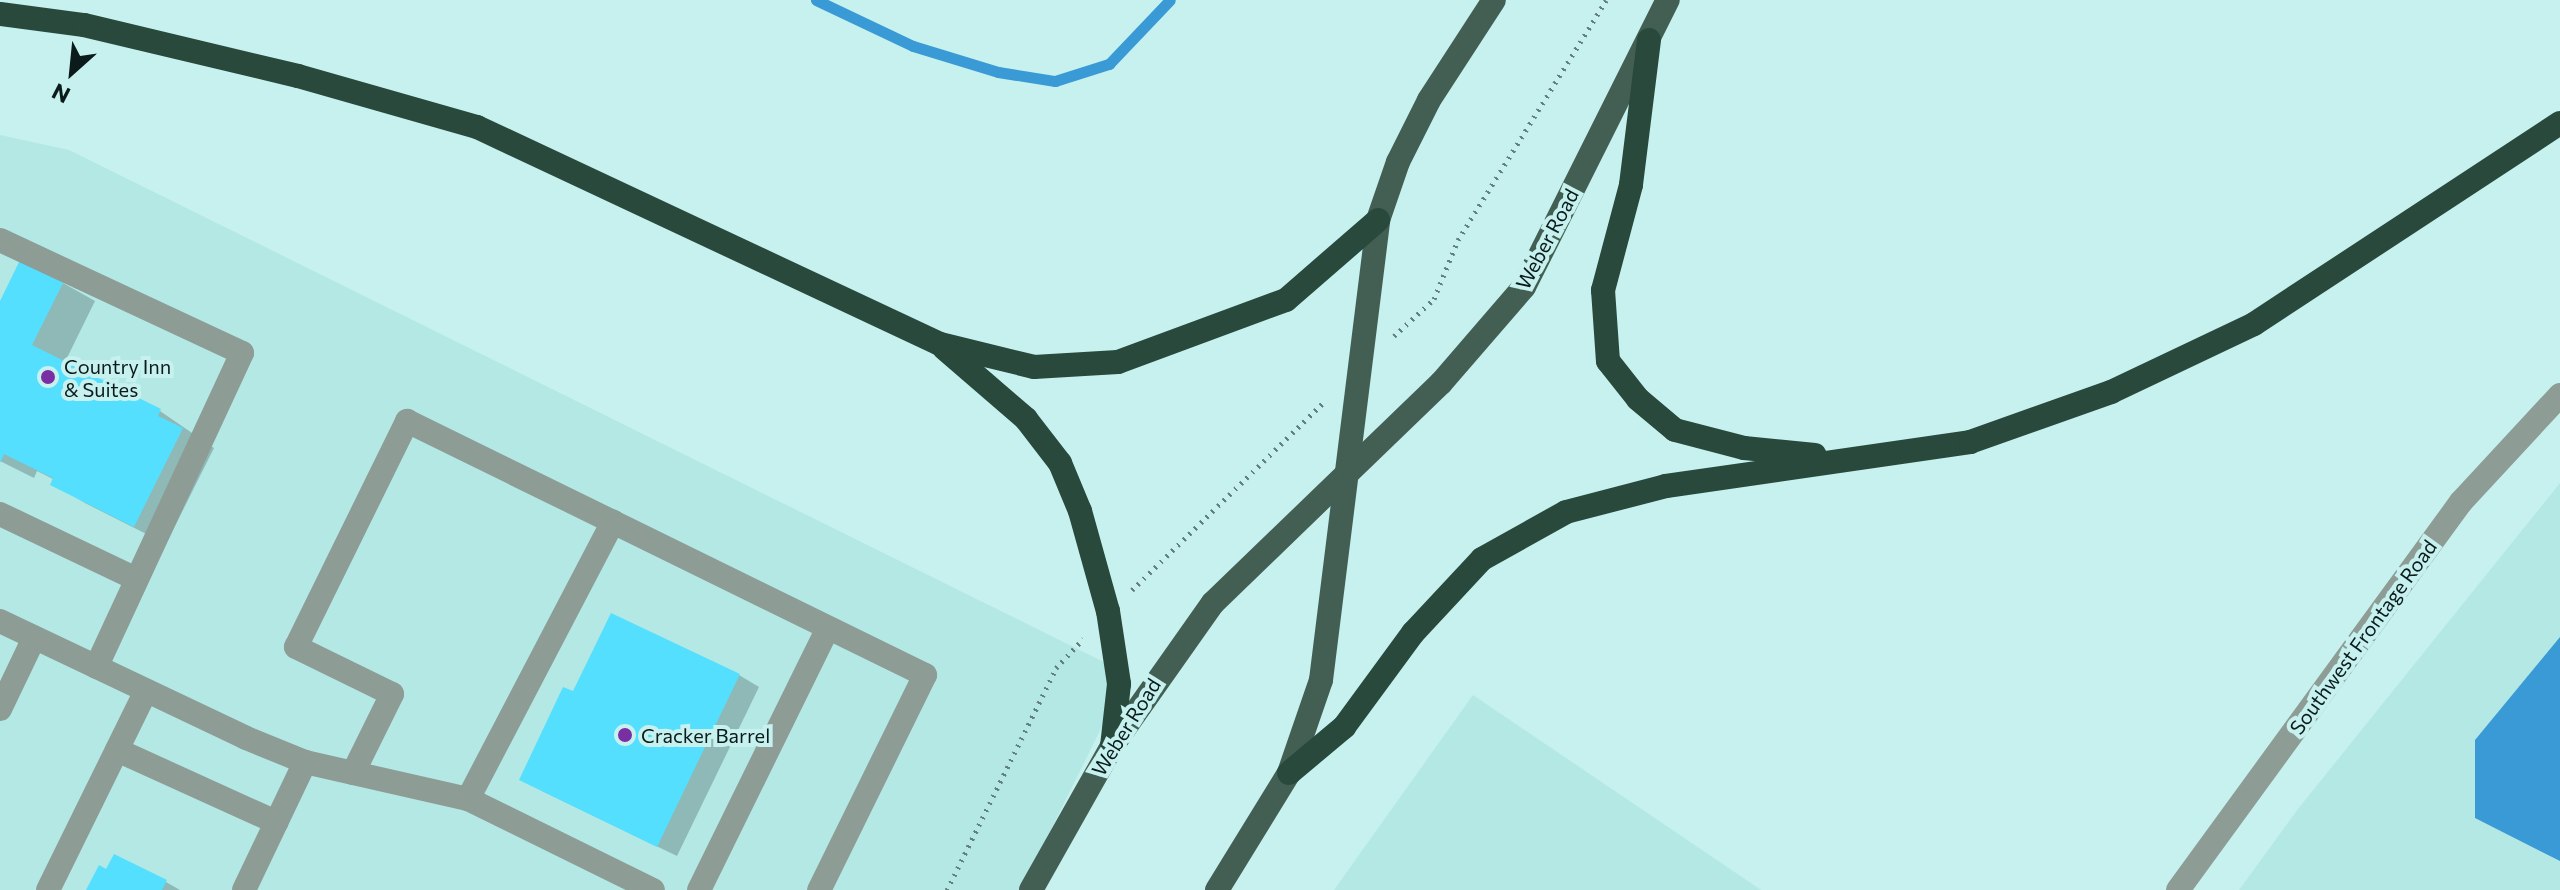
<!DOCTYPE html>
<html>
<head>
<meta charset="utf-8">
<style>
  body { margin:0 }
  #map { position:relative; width:2560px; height:890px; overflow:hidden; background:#c6f1ee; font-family:Commissioner,sans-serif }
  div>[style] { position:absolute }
  .built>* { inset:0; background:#b3e8e4 }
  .water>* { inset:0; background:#399ad5 }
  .shadow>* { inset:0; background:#0003 }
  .stream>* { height:11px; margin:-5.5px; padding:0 5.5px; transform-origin:5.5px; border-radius:5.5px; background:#399ad5 }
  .building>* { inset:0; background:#55dffe }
  .path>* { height:5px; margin-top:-2.5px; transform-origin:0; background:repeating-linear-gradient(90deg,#637f7e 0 2px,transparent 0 8px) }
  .minor>* { height:24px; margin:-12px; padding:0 12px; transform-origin:12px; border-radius:12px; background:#8d9c95 }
  .major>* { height:24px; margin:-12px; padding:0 12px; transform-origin:12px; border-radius:12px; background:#435f53 }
  .highway>* { height:24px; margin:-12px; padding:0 12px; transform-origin:12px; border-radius:12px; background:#28493c }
  .dots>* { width:22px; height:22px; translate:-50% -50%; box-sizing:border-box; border:4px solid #c6f1ee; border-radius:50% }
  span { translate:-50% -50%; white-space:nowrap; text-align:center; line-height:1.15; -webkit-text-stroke:8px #c6f1ee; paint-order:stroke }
  .street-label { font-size:20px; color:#0b1b1b }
  .poi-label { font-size:20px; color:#0b1b1b }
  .left { translate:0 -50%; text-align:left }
  .north { position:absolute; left:32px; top:32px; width:80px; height:80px; -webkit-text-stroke:6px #c6f1ee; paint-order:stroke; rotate:207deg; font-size:22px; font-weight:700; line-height:32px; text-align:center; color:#0b1b1b }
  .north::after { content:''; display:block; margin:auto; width:28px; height:36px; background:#0b1b1b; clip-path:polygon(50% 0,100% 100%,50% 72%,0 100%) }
</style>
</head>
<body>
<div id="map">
  <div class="built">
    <div style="clip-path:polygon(0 135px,69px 150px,1128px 674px,1021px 890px,0 890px)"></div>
    <div style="clip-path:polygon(2560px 483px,2560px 890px,2239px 890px,2298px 809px)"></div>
    <div style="clip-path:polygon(1473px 695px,1761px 890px,1334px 890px)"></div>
  </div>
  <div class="water">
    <div style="clip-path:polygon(2560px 637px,2560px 861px,2475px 818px,2475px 740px)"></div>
  </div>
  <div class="shadow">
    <div style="clip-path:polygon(63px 283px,95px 301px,64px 364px,160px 411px,214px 448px,166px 544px,85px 503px,53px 484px,55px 480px,37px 471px,34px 478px,0 461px,0 305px)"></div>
    <div style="clip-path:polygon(739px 675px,759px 687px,677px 856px,542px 791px,574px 694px)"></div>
    <div style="clip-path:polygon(166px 882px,180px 890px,88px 890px)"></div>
  </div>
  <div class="stream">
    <div style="left:816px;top:0;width:107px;rotate:25.4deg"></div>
    <div style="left:913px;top:46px;width:89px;rotate:17deg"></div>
    <div style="left:998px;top:72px;width:58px;rotate:9deg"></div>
    <div style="left:1055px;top:81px;width:57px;rotate:-17.5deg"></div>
    <div style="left:1109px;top:64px;width:88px;rotate:-46.4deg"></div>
  </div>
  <div class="building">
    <div style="clip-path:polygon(20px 260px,64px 281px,32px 345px,161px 409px,158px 416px,183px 428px,134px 527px,50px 485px,53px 478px,4px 454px,0 463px,0 301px)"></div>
    <div style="clip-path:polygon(611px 613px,740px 674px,657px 847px,519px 780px,563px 687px,573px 691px)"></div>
    <div style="clip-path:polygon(114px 854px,167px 880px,162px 890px,86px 890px,99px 865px,106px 869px)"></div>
  </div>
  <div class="path">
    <div style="left:1394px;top:336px;width:54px;rotate:-42.8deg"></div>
    <div style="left:1434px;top:299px;width:64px;rotate:-67.9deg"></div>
    <div style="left:1458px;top:240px;width:282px;rotate:-58.3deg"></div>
    <div style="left:1132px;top:590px;width:270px;rotate:-44.4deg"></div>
    <div style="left:947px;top:890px;width:247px;rotate:-63.8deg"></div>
    <div style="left:1056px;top:668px;width:40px;rotate:-47deg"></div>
  </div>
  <div class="minor">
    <div style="left:0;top:240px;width:267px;rotate:25deg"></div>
    <div style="left:242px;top:353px;width:346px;rotate:114.9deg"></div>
    <div style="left:0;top:514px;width:151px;rotate:25.5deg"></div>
    <div style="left:0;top:621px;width:272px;rotate:25.4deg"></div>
    <div style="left:246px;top:738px;width:64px;rotate:22.1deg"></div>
    <div style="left:305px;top:762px;width:167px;rotate:12.8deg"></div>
    <div style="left:468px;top:799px;width:206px;rotate:26.2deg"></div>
    <div style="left:0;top:709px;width:79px;rotate:-64.4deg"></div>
    <div style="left:117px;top:750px;width:175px;rotate:24.4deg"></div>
    <div style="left:353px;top:773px;width:88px;rotate:-63.7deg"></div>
    <div style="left:392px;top:694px;width:107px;rotate:-153.9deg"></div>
    <div style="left:296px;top:647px;width:252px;rotate:-63.8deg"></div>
    <div style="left:407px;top:421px;width:577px;rotate:26.12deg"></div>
    <div style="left:925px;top:675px;width:240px;rotate:116.2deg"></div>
    <div style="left:468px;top:799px;width:313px;rotate:-62.4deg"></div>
    <div style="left:48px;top:890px;width:222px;rotate:-63.8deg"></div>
    <div style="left:244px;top:890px;width:142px;rotate:-64.5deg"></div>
    <div style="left:699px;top:890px;width:292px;rotate:-63.8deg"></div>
    <div style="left:2178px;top:890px;width:480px;rotate:-53.9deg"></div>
    <div style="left:2461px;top:502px;width:146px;rotate:-47.2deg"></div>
  </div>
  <div class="major">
    <div style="left:1031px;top:890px;width:165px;rotate:-60.6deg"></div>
    <div style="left:1112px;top:746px;width:175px;rotate:-54.8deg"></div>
    <div style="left:1213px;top:603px;width:317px;rotate:-44deg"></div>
    <div style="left:1441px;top:383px;width:127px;rotate:-49.2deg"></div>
    <div style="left:1524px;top:287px;width:321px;rotate:-63.4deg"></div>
    <div style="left:1217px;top:890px;width:137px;rotate:-58.4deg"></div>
    <div style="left:1289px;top:773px;width:98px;rotate:-71deg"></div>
    <div style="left:1321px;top:680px;width:464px;rotate:-82.9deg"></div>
    <div style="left:1378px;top:220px;width:61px;rotate:-71deg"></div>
    <div style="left:1398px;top:162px;width:69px;rotate:-63.4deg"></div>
    <div style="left:1429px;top:100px;width:119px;rotate:-57deg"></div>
  </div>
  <div class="highway">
    <div style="left:0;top:14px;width:85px;rotate:7.5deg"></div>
    <div style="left:84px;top:25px;width:220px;rotate:13.4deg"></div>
    <div style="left:298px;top:76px;width:186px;rotate:15.9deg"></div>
    <div style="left:477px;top:127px;width:511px;rotate:25.11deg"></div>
    <div style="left:940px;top:344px;width:97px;rotate:13.7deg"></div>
    <div style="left:1034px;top:367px;width:84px;rotate:-3.4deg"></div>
    <div style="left:1118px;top:362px;width:179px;rotate:-20.3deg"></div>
    <div style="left:1286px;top:300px;width:122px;rotate:-41deg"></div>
    <div style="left:1649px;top:40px;width:146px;rotate:97.1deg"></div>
    <div style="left:1631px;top:185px;width:109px;rotate:104.9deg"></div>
    <div style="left:1603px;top:290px;width:71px;rotate:86deg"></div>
    <div style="left:1608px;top:361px;width:48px;rotate:51.7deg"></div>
    <div style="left:1638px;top:399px;width:48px;rotate:40deg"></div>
    <div style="left:1675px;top:430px;width:71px;rotate:14.6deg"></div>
    <div style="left:1744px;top:448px;width:71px;rotate:5.6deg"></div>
    <div style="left:945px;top:349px;width:107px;rotate:40.8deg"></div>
    <div style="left:1026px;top:419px;width:56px;rotate:52.3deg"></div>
    <div style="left:1060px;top:463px;width:52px;rotate:67.4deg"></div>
    <div style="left:1080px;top:511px;width:104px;rotate:74.4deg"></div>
    <div style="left:1108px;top:611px;width:74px;rotate:81.4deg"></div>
    <div style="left:1119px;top:684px;width:62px;rotate:96.4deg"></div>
    <div style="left:1289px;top:773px;width:72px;rotate:-39.9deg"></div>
    <div style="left:1344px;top:727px;width:117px;rotate:-53.7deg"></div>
    <div style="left:1413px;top:633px;width:101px;rotate:-47deg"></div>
    <div style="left:1482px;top:559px;width:96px;rotate:-29.2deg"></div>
    <div style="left:1566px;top:512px;width:103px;rotate:-14.6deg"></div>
    <div style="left:1666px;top:486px;width:307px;rotate:-8.2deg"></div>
    <div style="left:1970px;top:442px;width:150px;rotate:-19.5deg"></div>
    <div style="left:2111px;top:392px;width:158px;rotate:-25.4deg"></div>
    <div style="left:2254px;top:324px;width:366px;rotate:-33.3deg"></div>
  </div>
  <div class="dots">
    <div style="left:48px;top:377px;background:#792fa1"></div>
    <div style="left:625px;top:735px;background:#792fa1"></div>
  </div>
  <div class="street-label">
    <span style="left:1547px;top:239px;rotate:-62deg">Weber Road</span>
    <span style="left:2363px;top:637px;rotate:-54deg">Southwest Frontage Road</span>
    <span style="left:1126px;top:727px;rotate:-58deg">Weber Road</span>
  </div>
  <div class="poi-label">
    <span class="left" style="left:64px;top:378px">Country Inn<br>&amp; Suites</span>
    <span class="left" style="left:641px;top:735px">Cracker Barrel</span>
  </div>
  <div class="north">N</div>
</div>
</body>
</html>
